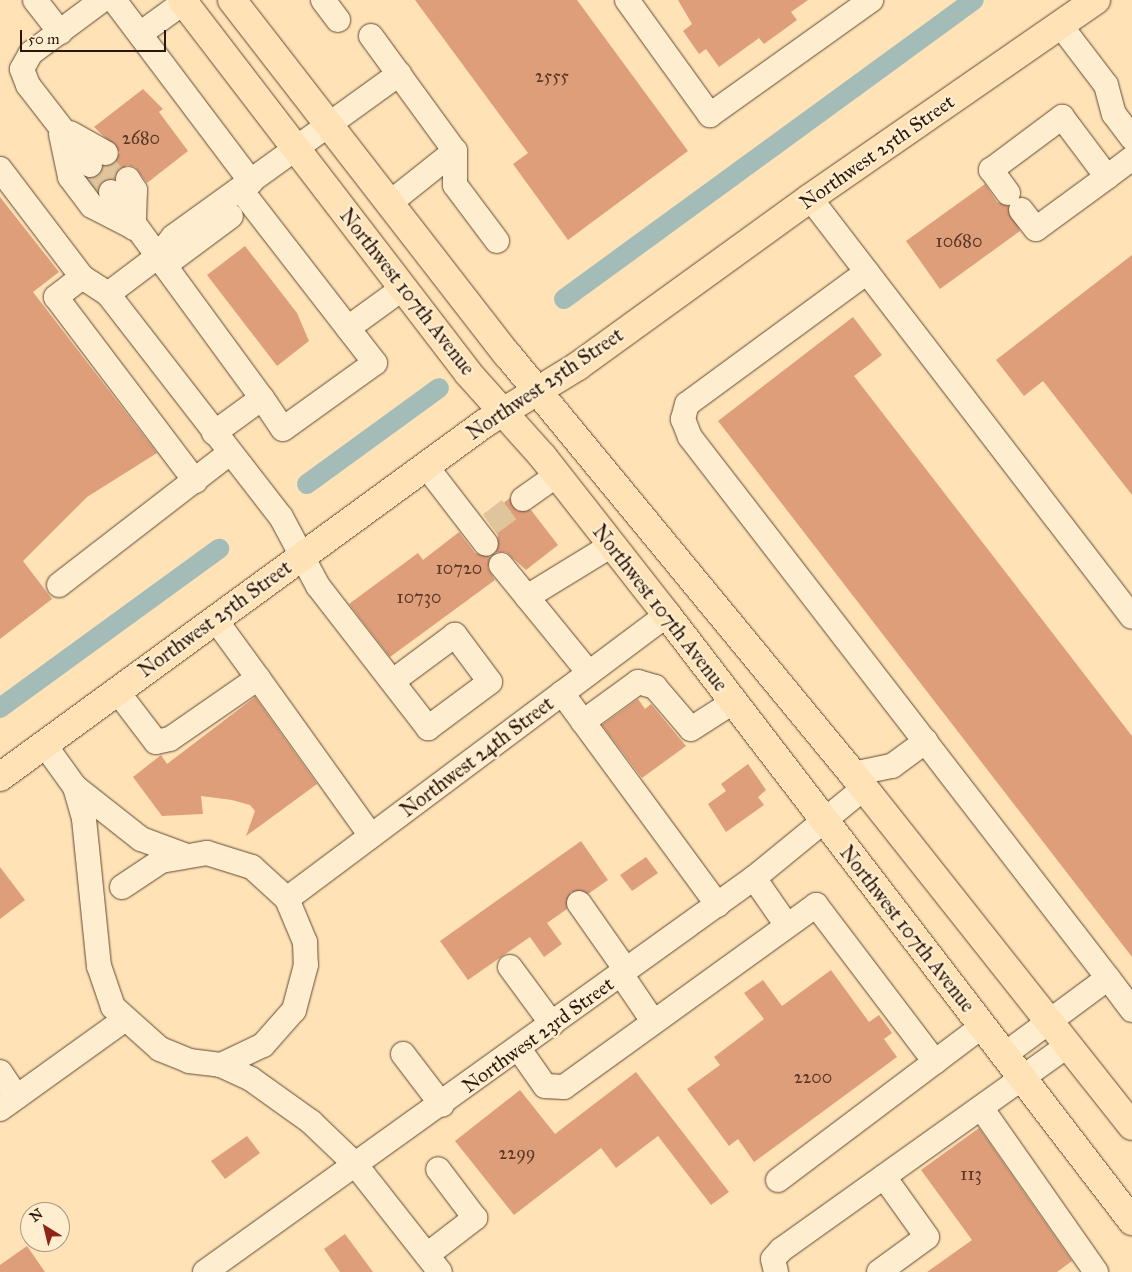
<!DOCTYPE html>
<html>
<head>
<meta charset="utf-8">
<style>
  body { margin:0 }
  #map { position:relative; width:1132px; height:1272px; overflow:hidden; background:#ffe3b6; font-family:"IM FELL Great Primer",serif }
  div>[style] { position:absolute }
  .canal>* { height:20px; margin:-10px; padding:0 10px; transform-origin:10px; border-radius:10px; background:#a4bcb8 }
  .building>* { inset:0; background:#df9e7a }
  .minor-tunnel>* { height:24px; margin-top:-12px; transform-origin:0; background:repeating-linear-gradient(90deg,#dfc49c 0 24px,transparent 0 36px) }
  .roads { filter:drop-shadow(0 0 1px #604935) drop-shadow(0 0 1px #604935) }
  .minor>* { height:24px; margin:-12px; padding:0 12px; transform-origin:12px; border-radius:12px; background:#ffedd0 }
  .major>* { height:28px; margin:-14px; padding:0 14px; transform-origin:14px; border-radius:14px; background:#ffe3b6 }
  span { translate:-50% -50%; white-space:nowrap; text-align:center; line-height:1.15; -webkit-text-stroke:4.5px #ffedd0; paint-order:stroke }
  .number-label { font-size:18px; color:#583826 }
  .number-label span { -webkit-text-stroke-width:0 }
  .street-label { font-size:20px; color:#2b160a }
  .north { position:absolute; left:20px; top:1202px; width:50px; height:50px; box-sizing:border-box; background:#ffedd0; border:1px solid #aa9781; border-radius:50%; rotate:324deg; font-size:14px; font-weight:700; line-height:20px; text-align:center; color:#2b160a }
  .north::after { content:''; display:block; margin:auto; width:18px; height:22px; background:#8f2418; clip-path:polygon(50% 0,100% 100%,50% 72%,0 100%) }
  .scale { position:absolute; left:20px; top:30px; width:146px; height:22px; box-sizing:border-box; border:2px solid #2b160a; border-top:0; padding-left:6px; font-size:15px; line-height:18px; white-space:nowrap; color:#2b160a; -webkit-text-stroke:4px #ffedd0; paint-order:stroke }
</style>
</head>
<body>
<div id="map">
  <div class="canal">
    <div style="left:564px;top:299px;width:507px;rotate:-36.1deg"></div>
    <div style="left:307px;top:484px;width:163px;rotate:-36deg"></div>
    <div style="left:0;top:708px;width:271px;rotate:-36deg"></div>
  </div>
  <div class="building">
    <div style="clip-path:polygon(415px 0,577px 0,688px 151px,568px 240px,513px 164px,528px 153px)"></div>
    <div style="clip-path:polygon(678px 0,808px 0,791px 12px,797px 20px,764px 44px,759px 38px,719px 67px,706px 49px,699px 54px,683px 31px,692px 24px)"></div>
    <div style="clip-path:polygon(143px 89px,163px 109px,159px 112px,188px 151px,147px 183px,135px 167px,127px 165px,114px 179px,103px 181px,98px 191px,88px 178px,113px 164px,120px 152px,94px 127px)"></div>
    <div style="clip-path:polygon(985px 184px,997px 202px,1008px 206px,1020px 231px,940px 289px,906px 241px)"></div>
    <div style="clip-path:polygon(0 197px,59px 272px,33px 292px,157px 453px,87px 497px,23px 561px,52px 599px,0 639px)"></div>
    <div style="clip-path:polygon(245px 246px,297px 313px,309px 341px,277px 366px,207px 275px)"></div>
    <div style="clip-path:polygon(1132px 255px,1132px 495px,1043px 381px,1024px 396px,996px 360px)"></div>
    <div style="clip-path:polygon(853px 317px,882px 355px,854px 376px,1132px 736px,1132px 957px,718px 421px)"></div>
    <div style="clip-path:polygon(510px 498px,517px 511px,531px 510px,558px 545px,526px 570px,506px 552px,496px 552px,498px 535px,485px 517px)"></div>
    <div style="clip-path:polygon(459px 532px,475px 553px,491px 557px,488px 568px,495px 580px,390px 657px,349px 604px,418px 553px,423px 560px)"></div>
    <div style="clip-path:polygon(255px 697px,317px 784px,246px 836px,255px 811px,250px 805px,232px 800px,201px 796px,203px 814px,162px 816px,133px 777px,161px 755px,167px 764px)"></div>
    <div style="clip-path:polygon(638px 699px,645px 709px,651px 704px,686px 746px,642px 778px,602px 725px)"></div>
    <div style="clip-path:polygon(748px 764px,766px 790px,758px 797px,764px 805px,726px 832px,708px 804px,726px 791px,721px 784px)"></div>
    <div style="clip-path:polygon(581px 841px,608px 880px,588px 894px,571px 892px,567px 909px,547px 923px,562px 944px,544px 957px,530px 937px,468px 980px,440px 941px)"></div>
    <div style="clip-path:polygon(646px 857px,658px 873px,632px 891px,620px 875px)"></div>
    <div style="clip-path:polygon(0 867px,25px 900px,0 919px)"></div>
    <div style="clip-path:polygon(831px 970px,869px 1022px,879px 1015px,892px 1033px,884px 1039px,897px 1057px,754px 1162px,738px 1139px,729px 1146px,687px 1089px,720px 1065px,714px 1057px,764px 1019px,744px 993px,763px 980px,782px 1006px)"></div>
    <div style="clip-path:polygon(636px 1072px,729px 1192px,711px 1205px,658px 1136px,616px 1168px,601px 1148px,514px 1215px,455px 1141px,520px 1090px,555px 1134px)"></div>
    <div style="clip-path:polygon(979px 1128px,1072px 1261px,1057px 1272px,927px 1272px,972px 1240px,921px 1170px)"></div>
    <div style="clip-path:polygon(247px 1136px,260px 1153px,225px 1179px,211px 1161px)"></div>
    <div style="clip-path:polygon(345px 1234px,373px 1272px,340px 1272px,324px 1249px)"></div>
    <div style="clip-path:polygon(27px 1246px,45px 1272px,0 1272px,0 1265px)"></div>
  </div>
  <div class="minor-tunnel">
    <div style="left:99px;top:159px;width:33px;rotate:51deg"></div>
    <div style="left:83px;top:171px;width:34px;rotate:53deg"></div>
    <div style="left:490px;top:524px;width:41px;rotate:-37.1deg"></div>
  </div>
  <div class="roads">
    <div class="minor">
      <div style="left:35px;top:0;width:41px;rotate:52deg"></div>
      <div style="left:114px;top:0;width:228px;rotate:53deg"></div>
      <div style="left:323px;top:0;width:25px;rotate:53deg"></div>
      <div style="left:627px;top:0;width:142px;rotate:54.2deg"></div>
      <div style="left:710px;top:115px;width:198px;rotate:-35.5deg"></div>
      <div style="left:1061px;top:26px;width:74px;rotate:52.7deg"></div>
      <div style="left:1106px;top:85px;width:30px;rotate:75deg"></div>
      <div style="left:1114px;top:114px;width:30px;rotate:53deg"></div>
      <div style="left:140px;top:34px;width:54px;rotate:-36deg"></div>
      <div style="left:371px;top:36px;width:142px;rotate:53.9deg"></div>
      <div style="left:455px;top:151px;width:34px;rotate:90deg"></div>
      <div style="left:455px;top:185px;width:70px;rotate:53.1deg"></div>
      <div style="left:70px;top:133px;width:41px;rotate:29.1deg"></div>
      <div style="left:61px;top:134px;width:44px;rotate:78.2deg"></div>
      <div style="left:70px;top:177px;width:36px;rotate:53deg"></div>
      <div style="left:92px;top:206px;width:46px;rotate:27.1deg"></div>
      <div style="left:90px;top:165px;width:101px;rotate:-127.8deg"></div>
      <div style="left:28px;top:85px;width:17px;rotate:-111deg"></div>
      <div style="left:22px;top:69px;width:18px;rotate:-61deg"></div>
      <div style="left:31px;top:53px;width:89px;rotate:-36.7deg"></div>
      <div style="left:0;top:169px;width:136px;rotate:52.8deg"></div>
      <div style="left:82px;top:277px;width:31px;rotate:33deg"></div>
      <div style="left:108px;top:294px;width:282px;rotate:52.2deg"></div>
      <div style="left:281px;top:517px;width:78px;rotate:61.8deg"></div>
      <div style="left:318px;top:586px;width:180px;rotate:52.2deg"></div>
      <div style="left:428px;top:728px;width:77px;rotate:-36.6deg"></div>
      <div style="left:490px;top:682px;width:59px;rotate:-126.7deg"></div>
      <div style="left:455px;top:635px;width:77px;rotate:143.4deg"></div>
      <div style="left:128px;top:179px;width:13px;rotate:58deg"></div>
      <div style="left:135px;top:190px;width:38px;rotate:92deg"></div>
      <div style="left:111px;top:192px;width:255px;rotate:53.8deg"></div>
      <div style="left:1008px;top:193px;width:29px;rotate:-126deg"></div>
      <div style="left:991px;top:170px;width:89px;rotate:-36.7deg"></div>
      <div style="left:1062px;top:117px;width:75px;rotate:53.1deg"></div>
      <div style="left:1107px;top:177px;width:31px;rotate:-37deg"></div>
      <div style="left:810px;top:198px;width:528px;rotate:52.46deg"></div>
      <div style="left:391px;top:202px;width:82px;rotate:-38.6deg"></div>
      <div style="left:1021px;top:210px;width:24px;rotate:52deg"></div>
      <div style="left:1036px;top:229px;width:88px;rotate:-36.2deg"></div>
      <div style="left:165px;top:265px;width:82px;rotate:-36.6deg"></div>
      <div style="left:867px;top:272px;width:223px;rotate:143.7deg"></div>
      <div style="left:687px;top:404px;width:16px;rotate:105deg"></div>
      <div style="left:683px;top:419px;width:19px;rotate:69deg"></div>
      <div style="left:690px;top:437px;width:684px;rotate:52.31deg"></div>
      <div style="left:82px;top:277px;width:33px;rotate:142deg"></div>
      <div style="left:56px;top:297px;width:231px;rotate:52.9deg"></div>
      <div style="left:108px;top:294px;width:61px;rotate:-37.1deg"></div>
      <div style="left:157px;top:257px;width:26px;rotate:-51deg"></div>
      <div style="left:173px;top:237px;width:279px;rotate:-35.8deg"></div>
      <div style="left:348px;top:328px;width:68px;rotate:-36deg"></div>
      <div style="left:214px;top:433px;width:59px;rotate:-36.1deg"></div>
      <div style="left:262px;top:398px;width:37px;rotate:56deg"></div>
      <div style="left:283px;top:429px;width:113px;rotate:-35.7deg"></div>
      <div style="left:375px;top:363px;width:219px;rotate:-127.8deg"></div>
      <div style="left:426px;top:466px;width:98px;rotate:52.4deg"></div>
      <div style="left:523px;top:499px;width:42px;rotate:-35.2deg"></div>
      <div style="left:501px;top:565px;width:139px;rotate:50.8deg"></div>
      <div style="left:59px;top:585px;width:216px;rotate:-37.7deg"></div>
      <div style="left:527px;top:597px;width:100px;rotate:-31.5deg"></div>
      <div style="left:258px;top:678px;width:194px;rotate:54.4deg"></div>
      <div style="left:117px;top:691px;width:64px;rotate:52.6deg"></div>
      <div style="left:156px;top:742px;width:14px;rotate:-12deg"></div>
      <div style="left:170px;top:739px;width:107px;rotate:-34.7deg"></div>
      <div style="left:258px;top:678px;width:73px;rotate:-126.1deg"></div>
      <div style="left:562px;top:693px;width:263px;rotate:53.7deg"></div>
      <div style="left:583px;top:722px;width:68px;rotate:-36deg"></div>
      <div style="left:638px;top:682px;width:18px;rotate:16deg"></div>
      <div style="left:655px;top:687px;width:55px;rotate:49.4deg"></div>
      <div style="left:691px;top:729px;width:50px;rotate:-32.7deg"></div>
      <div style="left:44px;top:744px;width:53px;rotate:54.2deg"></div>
      <div style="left:75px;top:787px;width:33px;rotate:74deg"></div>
      <div style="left:84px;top:819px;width:148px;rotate:84.2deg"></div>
      <div style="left:99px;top:966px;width:43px;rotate:71.1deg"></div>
      <div style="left:113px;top:1007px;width:63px;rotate:41.8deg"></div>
      <div style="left:160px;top:1049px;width:31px;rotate:22deg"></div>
      <div style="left:189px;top:1061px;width:32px;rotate:7deg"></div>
      <div style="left:221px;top:1065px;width:33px;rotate:25deg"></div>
      <div style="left:251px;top:1079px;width:74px;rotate:35.6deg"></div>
      <div style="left:311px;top:1122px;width:61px;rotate:43.7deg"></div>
      <div style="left:355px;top:1164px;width:137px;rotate:51.8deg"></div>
      <div style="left:853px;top:774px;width:40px;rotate:-12deg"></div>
      <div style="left:892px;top:766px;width:42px;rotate:-36.3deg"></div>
      <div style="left:75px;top:787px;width:84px;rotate:38.2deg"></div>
      <div style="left:141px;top:839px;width:46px;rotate:20.4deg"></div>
      <div style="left:754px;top:878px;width:56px;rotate:55.2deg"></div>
      <div style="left:122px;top:887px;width:47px;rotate:-33.7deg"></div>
      <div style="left:161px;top:861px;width:47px;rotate:-9.9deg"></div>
      <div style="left:207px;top:853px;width:47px;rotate:17.3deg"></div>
      <div style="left:252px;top:867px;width:47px;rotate:42.4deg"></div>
      <div style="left:287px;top:899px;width:47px;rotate:67.3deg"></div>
      <div style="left:305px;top:942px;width:23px;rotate:88deg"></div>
      <div style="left:306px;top:965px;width:47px;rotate:104.9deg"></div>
      <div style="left:294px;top:1010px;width:47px;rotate:131.5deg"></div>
      <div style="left:263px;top:1045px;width:47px;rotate:154.5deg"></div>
      <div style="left:287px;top:899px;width:474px;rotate:-36.8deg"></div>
      <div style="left:579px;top:903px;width:82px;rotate:55deg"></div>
      <div style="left:510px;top:967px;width:71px;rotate:53.6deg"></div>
      <div style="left:621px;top:974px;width:57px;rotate:55.8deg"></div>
      <div style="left:519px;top:1049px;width:45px;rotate:54.9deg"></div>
      <div style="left:545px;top:1086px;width:19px;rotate:3deg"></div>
      <div style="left:564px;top:1087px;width:311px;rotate:-35.8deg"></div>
      <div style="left:816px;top:905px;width:197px;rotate:52.8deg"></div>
      <div style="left:403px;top:1054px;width:64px;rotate:52.6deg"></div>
      <div style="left:1004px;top:1055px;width:129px;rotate:-36.5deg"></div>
      <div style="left:1108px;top:978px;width:40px;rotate:53deg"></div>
      <div style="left:0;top:1072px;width:30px;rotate:56deg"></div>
      <div style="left:0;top:1109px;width:153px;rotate:-35.7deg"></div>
      <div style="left:982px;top:1109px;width:199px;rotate:55deg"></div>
      <div style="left:778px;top:1180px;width:256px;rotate:-37deg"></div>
      <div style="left:427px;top:1255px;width:61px;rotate:-37.6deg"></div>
      <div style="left:475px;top:1218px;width:61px;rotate:-127.1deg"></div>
      <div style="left:205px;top:1272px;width:676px;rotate:-35.67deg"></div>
      <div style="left:754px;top:878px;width:142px;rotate:-39.3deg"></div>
      <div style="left:776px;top:1272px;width:13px;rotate:-103deg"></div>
      <div style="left:773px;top:1259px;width:12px;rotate:-48deg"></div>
      <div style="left:781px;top:1250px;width:353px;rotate:-35.5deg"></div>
      <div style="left:879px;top:1272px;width:59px;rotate:-36.1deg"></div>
      <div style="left:927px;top:1237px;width:74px;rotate:-125.6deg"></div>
    </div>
    <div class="major">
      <div style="left:182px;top:0;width:470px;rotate:52.5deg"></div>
      <div style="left:468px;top:373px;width:113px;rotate:48.2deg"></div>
      <div style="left:543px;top:457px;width:201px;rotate:51.9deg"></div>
      <div style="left:667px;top:615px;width:764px;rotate:52.5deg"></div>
      <div style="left:232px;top:0;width:448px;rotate:52.2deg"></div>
      <div style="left:507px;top:354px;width:544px;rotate:50.52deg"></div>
      <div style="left:853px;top:774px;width:449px;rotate:51.6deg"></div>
      <div style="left:0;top:777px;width:600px;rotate:-36.13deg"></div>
      <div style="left:485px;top:423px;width:109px;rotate:-31.5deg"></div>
      <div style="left:578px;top:366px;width:286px;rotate:-35.9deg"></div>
      <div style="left:810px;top:198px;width:348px;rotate:-34.7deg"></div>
    </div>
  </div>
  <div class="number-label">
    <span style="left:552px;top:76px">2555</span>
    <span style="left:141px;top:138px">2680</span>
    <span style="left:959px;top:241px">10680</span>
    <span style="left:459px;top:568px">10720</span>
    <span style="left:419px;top:597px">10730</span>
    <span style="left:813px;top:1077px">2200</span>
    <span style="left:517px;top:1153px">2299</span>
    <span style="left:971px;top:1174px">113</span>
  </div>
  <div class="street-label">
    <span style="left:877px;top:152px;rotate:-35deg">Northwest 25th Street</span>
    <span style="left:407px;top:292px;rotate:52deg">Northwest 107th Avenue</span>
    <span style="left:545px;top:384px;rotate:-34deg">Northwest 25th Street</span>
    <span style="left:660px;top:608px;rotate:52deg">Northwest 107th Avenue</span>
    <span style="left:215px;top:619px;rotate:-36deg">Northwest 25th Street</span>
    <span style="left:477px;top:757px;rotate:-37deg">Northwest 24th Street</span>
    <span style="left:907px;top:929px;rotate:52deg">Northwest 107th Avenue</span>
    <span style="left:538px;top:1035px;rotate:-36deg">Northwest 23rd Street</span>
  </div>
  <div class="north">N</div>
  <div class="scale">50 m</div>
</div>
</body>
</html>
